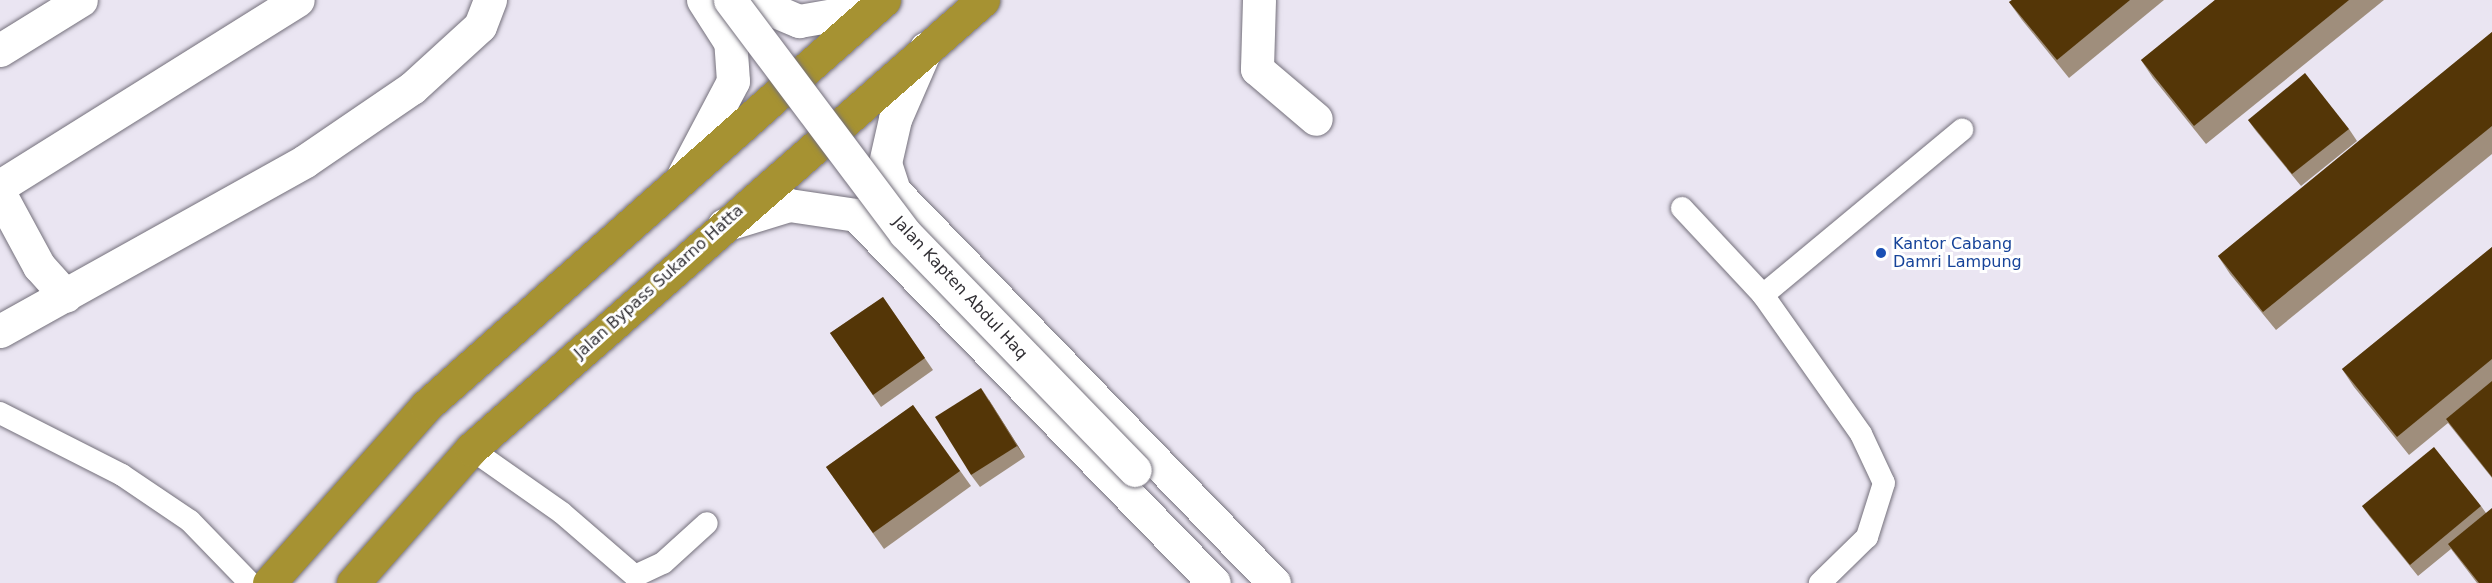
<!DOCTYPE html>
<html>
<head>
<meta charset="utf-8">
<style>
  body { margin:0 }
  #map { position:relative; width:2492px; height:583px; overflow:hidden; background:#eae5f2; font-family:"DejaVu Sans",sans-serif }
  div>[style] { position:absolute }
  .roads { filter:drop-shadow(0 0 2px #74707b) drop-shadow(0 0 2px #74707b) }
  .lane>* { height:22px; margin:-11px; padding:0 11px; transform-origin:11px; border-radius:11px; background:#fff }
  .street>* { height:33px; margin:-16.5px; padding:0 16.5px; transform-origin:16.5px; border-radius:16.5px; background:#fff }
  .secondary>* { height:33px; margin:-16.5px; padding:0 16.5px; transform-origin:16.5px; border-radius:16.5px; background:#fff }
  .highway>* { height:33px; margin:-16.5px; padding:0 16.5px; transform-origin:16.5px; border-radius:16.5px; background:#a69232 }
  .bridges { filter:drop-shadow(0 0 2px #74707b) drop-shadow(0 0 2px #74707b) }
  .secondary-bridge>* { height:33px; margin:-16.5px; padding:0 16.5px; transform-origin:16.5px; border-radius:16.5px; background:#fff }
  .wall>* { inset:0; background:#9f8e7c }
  .shaded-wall>* { inset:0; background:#816a4e }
  .building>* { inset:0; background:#543607 }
  .dots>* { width:16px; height:16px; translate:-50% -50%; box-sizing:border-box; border:3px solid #fff; border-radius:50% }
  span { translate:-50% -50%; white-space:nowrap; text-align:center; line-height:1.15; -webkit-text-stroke:6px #fff; paint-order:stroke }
  .transit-label { font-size:16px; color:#164399 }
  .left { translate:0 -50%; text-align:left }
  .street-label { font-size:16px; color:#312f34 }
</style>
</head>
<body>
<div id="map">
  <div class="roads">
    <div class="lane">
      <div style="left:1682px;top:208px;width:119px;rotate:47deg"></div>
      <div style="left:1763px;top:295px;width:170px;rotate:54.8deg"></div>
      <div style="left:1861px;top:434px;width:54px;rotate:64.9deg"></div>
      <div style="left:1884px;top:483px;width:57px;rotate:107.5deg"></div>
      <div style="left:1867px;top:537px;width:66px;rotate:135.6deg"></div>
      <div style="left:1763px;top:295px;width:259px;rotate:-39.7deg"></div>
      <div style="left:0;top:413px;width:137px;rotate:26.9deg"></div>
      <div style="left:122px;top:475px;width:82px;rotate:34.1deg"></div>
      <div style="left:190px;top:521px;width:86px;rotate:45.9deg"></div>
      <div style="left:471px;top:449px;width:111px;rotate:35.1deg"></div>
      <div style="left:562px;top:513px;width:96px;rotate:40.8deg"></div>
      <div style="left:635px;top:576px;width:31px;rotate:-25deg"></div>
      <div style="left:663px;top:563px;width:59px;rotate:-42.3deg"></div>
    </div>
    <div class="street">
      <div style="left:1259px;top:0;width:69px;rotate:91.7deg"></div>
      <div style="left:1257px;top:69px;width:77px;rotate:40.3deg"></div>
      <div style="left:0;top:50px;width:95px;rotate:-31.7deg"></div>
      <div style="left:0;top:186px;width:351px;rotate:-32deg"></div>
      <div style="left:0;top:194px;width:82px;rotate:61.6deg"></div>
      <div style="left:39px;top:266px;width:40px;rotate:48deg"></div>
      <div style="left:0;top:331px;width:349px;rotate:-29.1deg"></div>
      <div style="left:305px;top:161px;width:130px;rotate:-34.3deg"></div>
      <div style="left:412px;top:88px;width:92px;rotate:-42.4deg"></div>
      <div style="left:480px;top:26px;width:28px;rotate:-69deg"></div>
    </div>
    <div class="secondary">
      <div style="left:766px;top:0;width:14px;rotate:51deg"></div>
      <div style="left:775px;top:11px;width:26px;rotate:23deg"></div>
      <div style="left:799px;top:21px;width:76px;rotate:-9.8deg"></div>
      <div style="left:926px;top:48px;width:77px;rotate:113.6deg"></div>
      <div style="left:895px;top:119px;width:45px;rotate:102.8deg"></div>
      <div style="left:885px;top:163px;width:29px;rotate:72deg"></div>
      <div style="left:894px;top:191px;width:546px;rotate:45.89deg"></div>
      <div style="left:684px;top:174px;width:105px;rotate:-62.2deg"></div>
      <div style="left:733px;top:81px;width:39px;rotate:-94deg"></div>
      <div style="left:730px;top:42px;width:50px;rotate:-122.7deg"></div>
      <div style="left:724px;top:225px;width:68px;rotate:-17.1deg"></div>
      <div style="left:789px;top:205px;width:68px;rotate:8.5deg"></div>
      <div style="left:856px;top:215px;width:513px;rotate:45.79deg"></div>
    </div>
    <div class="highway">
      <div style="left:269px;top:583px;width:237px;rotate:-48.4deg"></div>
      <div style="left:426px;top:406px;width:612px;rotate:-41.56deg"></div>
      <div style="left:353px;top:583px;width:179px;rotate:-48.6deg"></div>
      <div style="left:471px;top:449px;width:681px;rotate:-41.25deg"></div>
    </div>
  </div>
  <div class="bridges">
    <div class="secondary-bridge">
      <div style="left:730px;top:0;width:291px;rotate:53.1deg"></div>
      <div style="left:905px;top:233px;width:330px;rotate:45.9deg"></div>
    </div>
  </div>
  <div class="wall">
    <div style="clip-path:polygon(2012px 0,2164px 0,2069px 78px,2022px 20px,2009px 2px)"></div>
    <div style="clip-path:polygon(2215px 0,2384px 0,2206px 144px,2153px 78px,2141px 60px)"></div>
    <div style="clip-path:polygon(2492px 32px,2492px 154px,2276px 330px,2230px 274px,2218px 256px)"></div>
    <div style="clip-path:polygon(2248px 120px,2349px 129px,2357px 141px,2301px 186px,2256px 131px)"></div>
    <div style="clip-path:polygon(2492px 247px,2492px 478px,2448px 423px,2409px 455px,2354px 387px,2342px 369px)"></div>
    <div style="clip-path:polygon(883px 297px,933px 370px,881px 407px,830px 333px)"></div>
    <div style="clip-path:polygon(989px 400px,1025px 457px,980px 487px,971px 475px)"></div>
    <div style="clip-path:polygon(913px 405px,971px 486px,884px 549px,826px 467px)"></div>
    <div style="clip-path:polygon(2362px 506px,2481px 506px,2486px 513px,2492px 583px,2477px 583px,2451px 549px,2418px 576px,2370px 517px)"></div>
  </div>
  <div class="shaded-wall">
    <div style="clip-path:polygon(981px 388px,989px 400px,1025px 457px,1017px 446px)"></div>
  </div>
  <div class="building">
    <div style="clip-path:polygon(2012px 0,2130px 0,2057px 60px,2009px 2px)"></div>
    <div style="clip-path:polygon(2215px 0,2349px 0,2194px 126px,2141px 60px)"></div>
    <div style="clip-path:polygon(2492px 32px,2492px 126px,2263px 312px,2218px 256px)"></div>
    <div style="clip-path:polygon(2305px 73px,2349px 129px,2292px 174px,2248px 120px)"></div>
    <div style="clip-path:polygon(2492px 247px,2492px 359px,2397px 437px,2342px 369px)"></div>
    <div style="clip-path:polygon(883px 297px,925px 358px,873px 395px,830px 333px)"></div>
    <div style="clip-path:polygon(2492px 381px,2492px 477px,2446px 419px)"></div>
    <div style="clip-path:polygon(981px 388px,1017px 446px,971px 475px,935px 417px)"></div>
    <div style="clip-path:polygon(913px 405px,960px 471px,873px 533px,826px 467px)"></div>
    <div style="clip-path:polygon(2434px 447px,2481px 506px,2410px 565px,2362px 506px)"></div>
    <div style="clip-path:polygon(2492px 508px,2492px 583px,2479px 583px,2448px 544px)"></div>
  </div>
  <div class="dots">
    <div style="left:1881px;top:253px;background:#1a4fb4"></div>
  </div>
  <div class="transit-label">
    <span class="left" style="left:1893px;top:253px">Kantor Cabang<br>Damri Lampung</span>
  </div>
  <div class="street-label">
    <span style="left:659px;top:282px;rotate:-42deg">Jalan Bypass Sukarno Hatta</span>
    <span style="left:960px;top:288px;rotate:47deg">Jalan Kapten Abdul Haq</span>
  </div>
</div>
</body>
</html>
